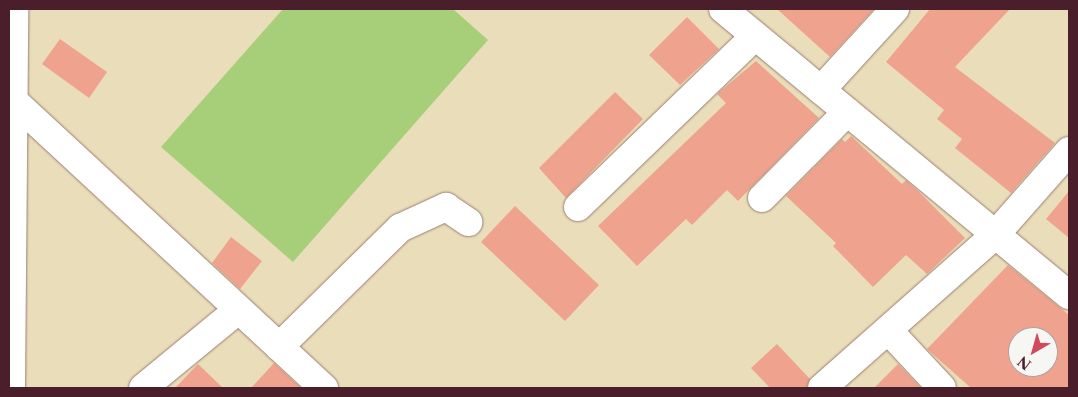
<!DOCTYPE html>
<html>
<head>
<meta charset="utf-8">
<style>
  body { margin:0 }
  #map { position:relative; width:1078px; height:397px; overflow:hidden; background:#eadeba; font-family:"Libre Caslon Text",serif }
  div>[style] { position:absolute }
  .green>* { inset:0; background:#a7ce79 }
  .building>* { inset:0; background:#efa38f }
  .roads { filter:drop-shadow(0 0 1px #9a7e72) drop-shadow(0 0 1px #9a7e72) }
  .minor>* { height:28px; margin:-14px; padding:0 14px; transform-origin:14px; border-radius:14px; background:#fff }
  .tertiary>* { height:28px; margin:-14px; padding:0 14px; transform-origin:14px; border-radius:14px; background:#fff }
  span { translate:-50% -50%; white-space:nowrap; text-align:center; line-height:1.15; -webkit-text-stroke:4px #f6f6f2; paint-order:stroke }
  .frame { position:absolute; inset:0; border:10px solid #4a1f2b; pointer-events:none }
  .north { position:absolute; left:1008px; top:327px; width:50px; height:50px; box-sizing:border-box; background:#f6f6f2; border:1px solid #b1a0a2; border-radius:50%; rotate:218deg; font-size:14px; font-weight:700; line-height:20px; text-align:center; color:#4a1f2b }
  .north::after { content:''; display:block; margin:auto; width:18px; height:22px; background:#d1495b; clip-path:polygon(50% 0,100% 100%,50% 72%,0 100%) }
</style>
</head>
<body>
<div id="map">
  <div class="green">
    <div style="clip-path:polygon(283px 9px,453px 9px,488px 40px,293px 262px,161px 147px)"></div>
  </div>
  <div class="building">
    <div style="clip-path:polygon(777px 9px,874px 9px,830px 57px)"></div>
    <div style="clip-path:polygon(930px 9px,1010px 9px,955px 67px,1055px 143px,1011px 193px,955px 148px,962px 139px,937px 119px,944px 110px,886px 62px)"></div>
    <div style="clip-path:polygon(687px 17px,719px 49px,680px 85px,649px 55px)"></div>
    <div style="clip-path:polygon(60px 39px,107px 72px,89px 98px,42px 64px)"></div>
    <div style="clip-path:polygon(756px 61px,819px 118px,738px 201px,727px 190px,692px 225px,686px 219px,637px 266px,598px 226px,726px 103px,717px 94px)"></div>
    <div style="clip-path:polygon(615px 92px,643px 119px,566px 198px,539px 168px)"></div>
    <div style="clip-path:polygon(851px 136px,902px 184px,906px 180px,918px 191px,965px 238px,927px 274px,906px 255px,873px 287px,833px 246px,836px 243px,786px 196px,842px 139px,845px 142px)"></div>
    <div style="clip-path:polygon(1069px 191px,1069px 238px,1046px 219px)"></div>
    <div style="clip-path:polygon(515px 206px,599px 285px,565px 321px,481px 242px)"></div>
    <div style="clip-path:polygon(231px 237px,262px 261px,240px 289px,212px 263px)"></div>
    <div style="clip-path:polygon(evenodd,1008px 265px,1069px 315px,1069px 388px,971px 388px,927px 349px,1008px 265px,1018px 337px,1048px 337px,1048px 367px,1018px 367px,1018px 337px)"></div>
    <div style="clip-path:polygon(777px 344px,810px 379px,807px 388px,770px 388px,751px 368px)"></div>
    <div style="clip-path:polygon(274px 363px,301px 388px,251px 388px)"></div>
    <div style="clip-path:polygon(198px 364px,223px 388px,175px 388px)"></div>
    <div style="clip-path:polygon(898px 364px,921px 388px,874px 388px)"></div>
  </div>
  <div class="roads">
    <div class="minor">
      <div style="left:723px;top:9px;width:449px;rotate:39.6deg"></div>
      <div style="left:821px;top:90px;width:110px;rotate:-47.6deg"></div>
      <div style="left:16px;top:103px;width:420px;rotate:42.8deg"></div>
      <div style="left:762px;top:198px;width:121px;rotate:-45.3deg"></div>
      <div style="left:578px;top:207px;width:246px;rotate:-44deg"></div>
      <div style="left:888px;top:330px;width:79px;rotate:47deg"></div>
      <div style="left:279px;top:347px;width:170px;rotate:-44.5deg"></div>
      <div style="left:400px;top:228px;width:51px;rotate:-24.5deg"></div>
      <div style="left:446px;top:207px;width:27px;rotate:34deg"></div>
      <div style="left:143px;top:388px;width:123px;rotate:-39.4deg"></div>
      <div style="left:822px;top:388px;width:231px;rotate:-41.5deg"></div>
      <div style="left:995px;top:235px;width:112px;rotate:-48.6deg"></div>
    </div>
    <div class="tertiary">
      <div style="left:11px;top:388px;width:379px;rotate:-89.5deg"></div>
    </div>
  </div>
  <div class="frame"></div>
  <div class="north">N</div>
</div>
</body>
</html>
